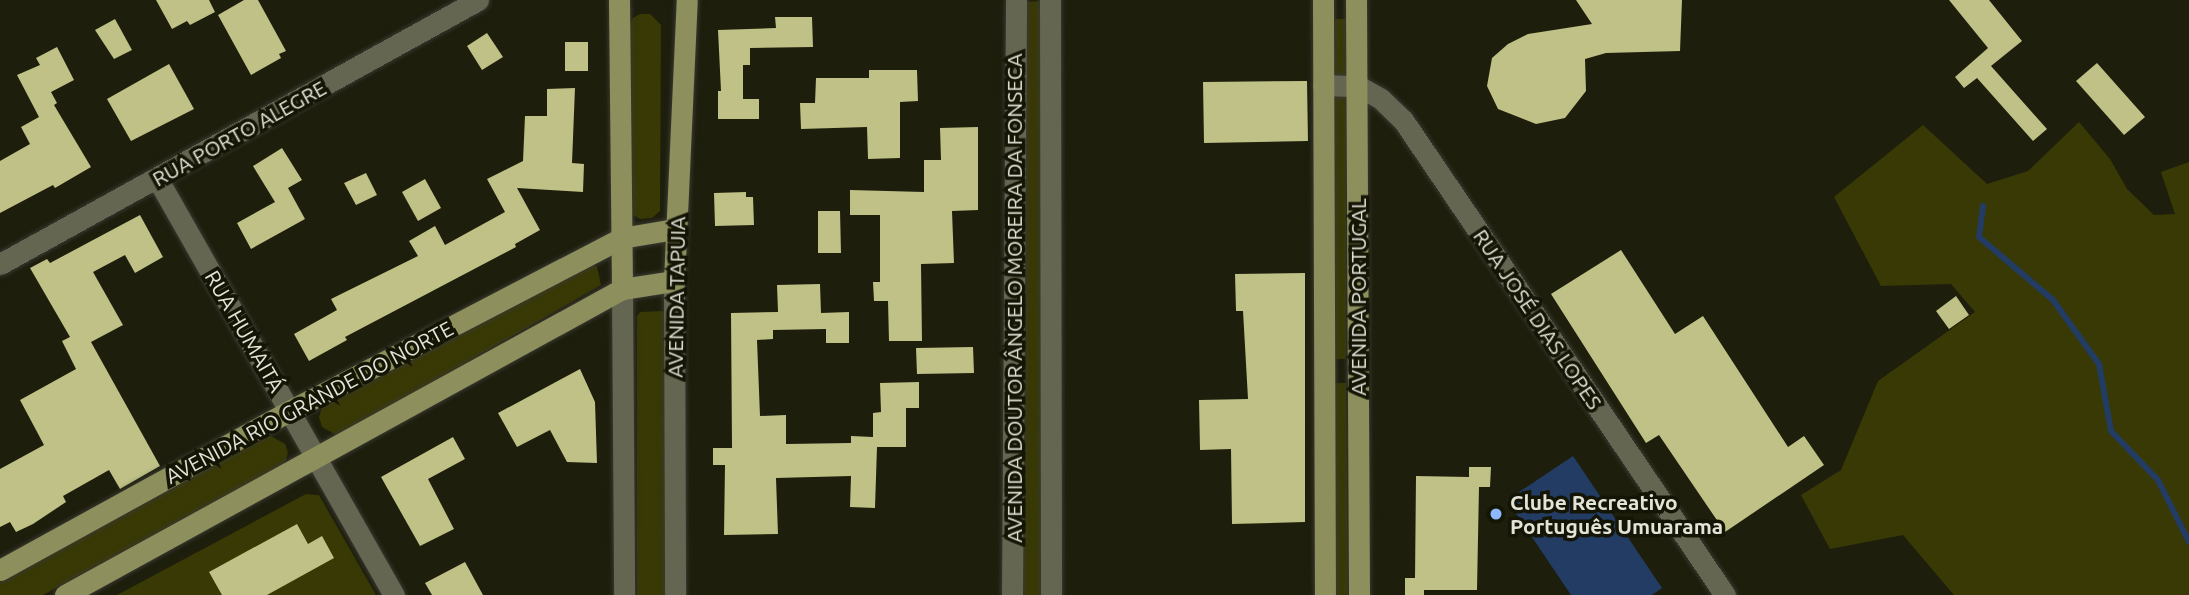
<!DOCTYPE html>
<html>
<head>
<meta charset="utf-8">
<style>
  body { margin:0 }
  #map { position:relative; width:2189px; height:595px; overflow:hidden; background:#1e1e0d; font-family:Ubuntu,sans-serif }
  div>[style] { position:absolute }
  .green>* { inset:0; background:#393905 }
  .water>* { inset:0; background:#223c64 }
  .stream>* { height:6px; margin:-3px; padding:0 3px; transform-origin:3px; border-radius:3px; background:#223c64 }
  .building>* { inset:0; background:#bfc186 }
  .roads { filter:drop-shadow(0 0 2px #383830) drop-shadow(0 0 2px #383830) }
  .minor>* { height:21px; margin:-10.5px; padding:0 10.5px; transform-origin:10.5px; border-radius:10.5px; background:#656652 }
  .major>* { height:21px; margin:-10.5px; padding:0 10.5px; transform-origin:10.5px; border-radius:10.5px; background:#8d8f5d }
  .dots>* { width:19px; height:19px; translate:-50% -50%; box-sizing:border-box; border:4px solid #151505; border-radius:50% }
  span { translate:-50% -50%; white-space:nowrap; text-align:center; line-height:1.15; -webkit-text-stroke:7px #151505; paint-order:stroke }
  .street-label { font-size:21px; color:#e3e4d8 }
  .poi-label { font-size:21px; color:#e3e4d8; font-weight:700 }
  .left { translate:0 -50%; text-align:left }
</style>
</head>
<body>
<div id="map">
  <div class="green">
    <div style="clip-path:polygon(1042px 1px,1046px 595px,1023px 595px,1022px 2px)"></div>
    <div style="clip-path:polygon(640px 14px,650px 14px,661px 25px,660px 211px,652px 218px,640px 219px,632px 214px,629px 207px,630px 25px,633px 18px)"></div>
    <div style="clip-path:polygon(1335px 19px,1346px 19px,1346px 359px,1335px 359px)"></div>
    <div style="clip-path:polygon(2079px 122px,2110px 159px,2127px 189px,2154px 215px,2175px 214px,2161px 172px,2189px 162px,2189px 595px,1954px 595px,1903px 535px,1830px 549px,1801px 495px,1841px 470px,1878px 381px,1975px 312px,1951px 284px,1881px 286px,1834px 197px,1923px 125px,1987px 184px,2028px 171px)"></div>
    <div style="clip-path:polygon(586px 261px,597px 267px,601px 285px,338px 436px,322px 427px,319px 417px,322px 407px)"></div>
    <div style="clip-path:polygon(662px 311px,671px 316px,670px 595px,637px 595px,637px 316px,640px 312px)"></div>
    <div style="clip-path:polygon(1335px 383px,1346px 383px,1348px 595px,1336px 595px)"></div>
    <div style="clip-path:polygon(269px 435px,285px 444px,288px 453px,285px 463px,43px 595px,0 595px,0 582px)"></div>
    <div style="clip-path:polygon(306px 494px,319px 495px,376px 595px,117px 595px)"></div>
  </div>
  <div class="water">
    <div style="clip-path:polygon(1573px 456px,1662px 588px,1652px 595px,1571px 595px,1507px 500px)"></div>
  </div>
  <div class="stream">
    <div style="left:1983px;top:206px;width:31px;rotate:97deg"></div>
    <div style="left:1979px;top:237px;width:97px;rotate:40.4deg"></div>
    <div style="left:2053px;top:300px;width:79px;rotate:54.3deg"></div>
    <div style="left:2099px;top:364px;width:68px;rotate:79.8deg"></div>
    <div style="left:2111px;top:431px;width:68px;rotate:46.2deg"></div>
    <div style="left:2158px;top:480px;width:69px;rotate:63.4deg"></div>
  </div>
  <div class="building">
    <div style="clip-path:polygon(156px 0,209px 0,215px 12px,190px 25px,187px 21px,172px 29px)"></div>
    <div style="clip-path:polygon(244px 0,258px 0,286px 51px,279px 54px,281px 58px,251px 75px,218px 15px)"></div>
    <div style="clip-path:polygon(1576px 0,1682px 0,1680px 51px,1606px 53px,1585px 59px,1586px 91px,1565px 118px,1536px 124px,1498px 109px,1487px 86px,1492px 58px,1508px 44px,1528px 34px,1592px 24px)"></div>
    <div style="clip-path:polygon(1949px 0,1989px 0,2022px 41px,1991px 66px,2047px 129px,2033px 141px,1977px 78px,1964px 88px,1955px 77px,1988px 48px)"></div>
    <div style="clip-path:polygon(775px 17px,812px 17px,813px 47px,750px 48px,750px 65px,743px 65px,743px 99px,759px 99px,759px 119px,718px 119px,718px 91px,721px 91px,718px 30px,776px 28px)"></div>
    <div style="clip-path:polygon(115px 19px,132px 50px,114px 59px,95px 30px)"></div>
    <div style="clip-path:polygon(487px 33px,503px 57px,482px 70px,467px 46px)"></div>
    <div style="clip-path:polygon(565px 42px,588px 42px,588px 71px,565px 71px)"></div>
    <div style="clip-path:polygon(57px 47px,74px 80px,51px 92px,57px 103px,54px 105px,91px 167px,55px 188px,53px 185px,0 213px,0 161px,30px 144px,21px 127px,39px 117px,17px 75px,40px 65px,36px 58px)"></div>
    <div style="clip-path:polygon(2097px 63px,2145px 117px,2124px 135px,2076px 81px)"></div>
    <div style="clip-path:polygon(169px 64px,194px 109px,131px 141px,107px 99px)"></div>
    <div style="clip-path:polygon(869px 70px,917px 70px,918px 101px,900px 102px,900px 158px,868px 159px,867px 127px,801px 129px,800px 103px,815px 103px,816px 78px,869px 78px)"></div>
    <div style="clip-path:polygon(1307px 81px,1308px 141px,1204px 143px,1203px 82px)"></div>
    <div style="clip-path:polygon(575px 88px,572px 163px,584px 164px,583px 192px,517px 188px,540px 230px,515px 244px,516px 247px,345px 337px,347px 340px,309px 361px,294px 334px,337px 310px,331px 299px,418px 256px,409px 241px,435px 226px,445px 245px,505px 212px,487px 179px,523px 161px,525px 116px,547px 116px,547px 89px)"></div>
    <div style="clip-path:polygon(978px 127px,978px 210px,952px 211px,954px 263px,921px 264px,922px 341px,889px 341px,888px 301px,874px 301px,873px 282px,880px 282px,880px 215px,850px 215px,850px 190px,924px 192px,924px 160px,941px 160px,940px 128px)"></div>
    <div style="clip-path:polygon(282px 148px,302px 180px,288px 188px,305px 219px,251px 249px,237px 223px,275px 202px,253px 166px)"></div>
    <div style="clip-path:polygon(366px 173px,377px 195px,356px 205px,344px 183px)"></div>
    <div style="clip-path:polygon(425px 179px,441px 208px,418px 221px,402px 192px)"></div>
    <div style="clip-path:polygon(746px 192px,746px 197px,753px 197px,754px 225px,715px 226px,714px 193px)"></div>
    <div style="clip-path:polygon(818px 211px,840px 211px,841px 253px,818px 253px)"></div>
    <div style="clip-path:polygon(140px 215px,163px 257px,135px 273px,125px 255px,93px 272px,123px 325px,91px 342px,160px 466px,120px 489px,109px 470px,63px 496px,66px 502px,33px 524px,16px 532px,10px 522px,0 527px,0 469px,44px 445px,20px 400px,76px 369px,62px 341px,70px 337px,30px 268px,47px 259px,50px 263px)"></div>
    <div style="clip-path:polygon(1621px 250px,1675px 334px,1703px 316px,1788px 447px,1804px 436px,1824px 465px,1725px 532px,1659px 435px,1646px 443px,1551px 294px)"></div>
    <div style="clip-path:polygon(1305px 273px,1305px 522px,1232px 524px,1231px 449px,1200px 450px,1199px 400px,1248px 399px,1243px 311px,1236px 311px,1235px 274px)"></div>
    <div style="clip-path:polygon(820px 284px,821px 313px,849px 312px,849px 343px,826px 343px,826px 329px,773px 330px,773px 339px,757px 340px,760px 416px,786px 415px,786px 444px,851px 443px,851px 436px,873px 437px,873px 413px,881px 412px,880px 383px,919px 382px,919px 408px,906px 408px,906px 447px,877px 447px,875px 508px,850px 507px,851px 476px,776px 478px,778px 534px,724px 535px,725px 465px,713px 465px,713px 448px,732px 448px,731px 313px,778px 312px,777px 285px)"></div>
    <div style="clip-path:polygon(1956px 296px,1969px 315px,1949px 329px,1936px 311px)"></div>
    <div style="clip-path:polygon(973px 347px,974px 373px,917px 374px,916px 348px)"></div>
    <div style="clip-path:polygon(580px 369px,595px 402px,597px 463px,567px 462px,550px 430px,517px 447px,498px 413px)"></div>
    <div style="clip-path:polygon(453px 437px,465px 459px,428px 479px,454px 529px,420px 546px,381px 477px)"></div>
    <div style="clip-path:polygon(1469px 467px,1491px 467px,1490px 487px,1479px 487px,1477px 590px,1424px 590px,1424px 595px,1405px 595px,1405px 578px,1415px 578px,1416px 476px,1469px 477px)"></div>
    <div style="clip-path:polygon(297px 524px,308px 544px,322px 536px,334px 558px,267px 595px,222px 595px,209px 572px)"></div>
    <div style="clip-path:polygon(465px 562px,483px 595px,432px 595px,425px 583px)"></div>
  </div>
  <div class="roads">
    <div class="minor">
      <div style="left:1050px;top:0;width:595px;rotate:89.9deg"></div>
      <div style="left:1323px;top:85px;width:35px;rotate:2deg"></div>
      <div style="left:1358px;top:86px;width:26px;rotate:29deg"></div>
      <div style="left:1381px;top:99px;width:30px;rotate:44deg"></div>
      <div style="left:1403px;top:120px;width:574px;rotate:55.87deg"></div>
      <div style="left:157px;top:178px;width:480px;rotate:60.4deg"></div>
      <div style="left:0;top:264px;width:546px;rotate:-28.91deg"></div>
      <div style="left:674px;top:281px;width:314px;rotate:89.8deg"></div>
      <div style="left:622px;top:289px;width:306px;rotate:89.6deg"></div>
      <div style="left:1012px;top:595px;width:595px;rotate:-89.61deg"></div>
    </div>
    <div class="major">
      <div style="left:619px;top:0;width:289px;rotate:89.4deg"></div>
      <div style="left:1323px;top:0;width:595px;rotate:89.81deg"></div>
      <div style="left:1356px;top:0;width:595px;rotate:89.71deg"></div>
      <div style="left:0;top:570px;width:332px;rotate:-28.8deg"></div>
      <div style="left:291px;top:410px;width:372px;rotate:-27.5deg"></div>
      <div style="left:621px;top:238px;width:55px;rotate:-9.5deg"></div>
      <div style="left:65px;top:595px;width:636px;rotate:-28.78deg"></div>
      <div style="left:622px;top:289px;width:53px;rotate:-8.7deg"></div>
      <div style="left:674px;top:281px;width:281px;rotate:-87.4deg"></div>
    </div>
  </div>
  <div class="dots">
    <div style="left:1496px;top:514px;background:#8db9fc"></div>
  </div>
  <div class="street-label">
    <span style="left:239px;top:133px;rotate:-29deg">RUA PORTO ALEGRE</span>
    <span style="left:676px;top:297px;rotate:-89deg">AVENIDA TAPUIA</span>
    <span style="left:1358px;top:297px;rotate:-90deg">AVENIDA PORTUGAL</span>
    <span style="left:1014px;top:298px;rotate:-90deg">AVENIDA DOUTOR ÂNGELO MOREIRA DA FONSECA</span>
    <span style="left:1538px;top:319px;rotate:56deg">RUA JOSÉ DIAS LOPES</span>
    <span style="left:245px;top:331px;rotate:60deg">RUA HUMAITÁ</span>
    <span style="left:309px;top:402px;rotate:-28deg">AVENIDA RIO GRANDE DO NORTE</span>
  </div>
  <div class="poi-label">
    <span class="left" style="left:1510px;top:514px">Clube Recreativo<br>Português Umuarama</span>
  </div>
</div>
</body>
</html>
